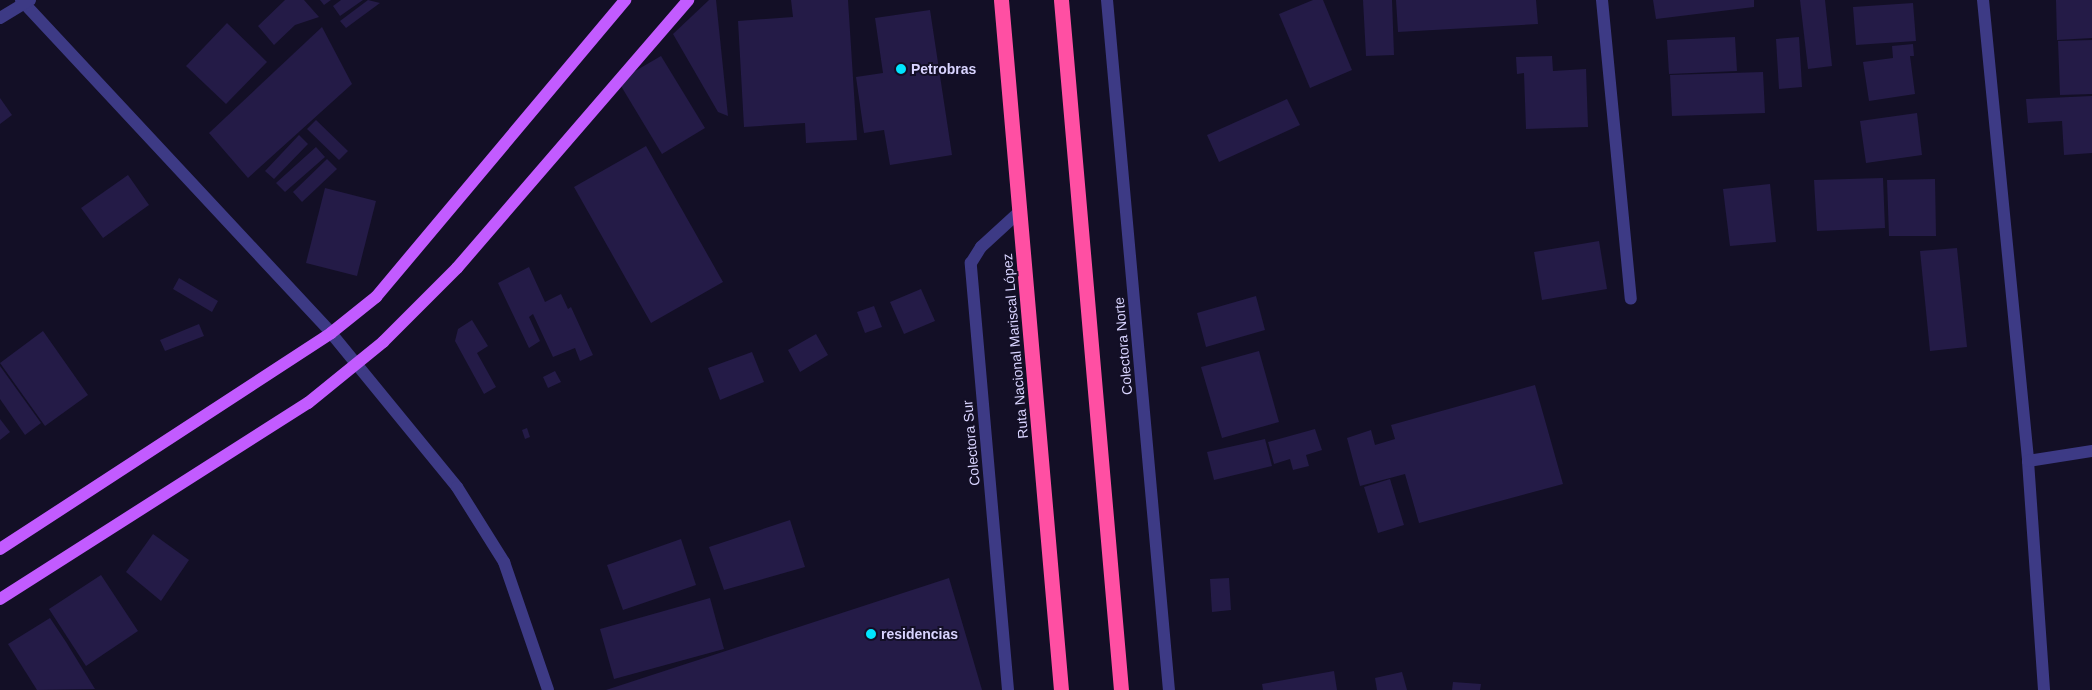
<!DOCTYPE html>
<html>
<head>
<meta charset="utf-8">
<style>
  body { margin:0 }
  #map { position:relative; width:2092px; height:690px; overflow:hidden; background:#130f26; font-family:Arial,sans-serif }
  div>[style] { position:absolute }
  .building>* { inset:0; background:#241b47 }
  .minor>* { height:12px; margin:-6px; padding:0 6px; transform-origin:6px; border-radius:6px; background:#3d3a85 }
  .major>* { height:12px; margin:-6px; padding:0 6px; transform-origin:6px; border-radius:6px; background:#c25bff }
  .highway>* { height:15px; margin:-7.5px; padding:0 7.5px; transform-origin:7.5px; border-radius:7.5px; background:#ff4fa3 }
  .dots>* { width:14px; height:14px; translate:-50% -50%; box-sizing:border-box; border:2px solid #130f26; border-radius:50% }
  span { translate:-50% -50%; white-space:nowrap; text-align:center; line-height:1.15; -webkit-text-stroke:4px #130f26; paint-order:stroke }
  .poi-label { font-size:14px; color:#d9d4ff; font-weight:700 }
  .left { translate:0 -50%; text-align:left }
  .street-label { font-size:14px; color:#d9d4ff }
</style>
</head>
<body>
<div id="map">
  <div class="building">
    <div style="clip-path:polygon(285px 0,304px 0,319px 17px,295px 25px,274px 45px,258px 26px)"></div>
    <div style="clip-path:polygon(320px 0,331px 0,324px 5px)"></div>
    <div style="clip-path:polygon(341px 0,363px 0,340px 16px,333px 6px)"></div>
    <div style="clip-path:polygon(368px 0,380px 3px,346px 28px,340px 21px)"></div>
    <div style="clip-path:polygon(709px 0,716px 0,728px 116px,718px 112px,673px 34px)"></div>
    <div style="clip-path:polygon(791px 0,848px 0,857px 140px,806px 143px,805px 123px,744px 127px,738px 21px,793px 17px)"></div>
    <div style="clip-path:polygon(1313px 0,1323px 0,1352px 70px,1310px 88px,1279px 14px)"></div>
    <div style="clip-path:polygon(1363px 0,1392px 0,1394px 55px,1366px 56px)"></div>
    <div style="clip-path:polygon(1396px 0,1536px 0,1538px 24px,1398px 32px)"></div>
    <div style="clip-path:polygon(1653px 0,1754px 0,1754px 7px,1656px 19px)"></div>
    <div style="clip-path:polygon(1800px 0,1825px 0,1832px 66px,1808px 69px)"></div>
    <div style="clip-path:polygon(2056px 0,2092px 0,2092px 38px,2057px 40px)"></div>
    <div style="clip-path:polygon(1913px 3px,1916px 41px,1856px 45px,1853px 7px)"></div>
    <div style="clip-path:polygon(930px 10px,952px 155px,890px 165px,884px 130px,864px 133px,856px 77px,883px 73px,875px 18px)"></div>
    <div style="clip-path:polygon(227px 23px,267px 62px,226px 104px,186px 66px)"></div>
    <div style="clip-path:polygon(322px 27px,352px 84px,248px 178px,209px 133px)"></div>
    <div style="clip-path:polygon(1735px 37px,1737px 71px,1669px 74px,1667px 40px)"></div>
    <div style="clip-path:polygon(1799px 37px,1802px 87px,1779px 89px,1776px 39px)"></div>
    <div style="clip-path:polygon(2092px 40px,2092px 94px,2060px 95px,2058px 41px)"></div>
    <div style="clip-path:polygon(1913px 44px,1914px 56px,1910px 56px,1915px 94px,1869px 101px,1863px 62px,1893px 58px,1892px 46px)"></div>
    <div style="clip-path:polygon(661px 56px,705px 128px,662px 154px,618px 81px)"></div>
    <div style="clip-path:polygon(1552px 56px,1553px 71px,1586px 69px,1588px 127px,1526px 129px,1524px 73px,1517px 74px,1516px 57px)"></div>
    <div style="clip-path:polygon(1763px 72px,1765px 113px,1672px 116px,1670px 75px)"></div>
    <div style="clip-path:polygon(2092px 96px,2092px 153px,2064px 155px,2062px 121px,2028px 123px,2026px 99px)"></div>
    <div style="clip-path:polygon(0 98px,12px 115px,0 124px)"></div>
    <div style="clip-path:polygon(1287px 99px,1300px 125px,1219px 162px,1207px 135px)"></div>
    <div style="clip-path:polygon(1917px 113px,1922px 155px,1866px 163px,1860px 121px)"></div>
    <div style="clip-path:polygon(316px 120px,348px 151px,339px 160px,307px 129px)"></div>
    <div style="clip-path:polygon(299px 135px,308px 144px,274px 179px,265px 171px)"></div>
    <div style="clip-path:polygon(646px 146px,723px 282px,651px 323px,574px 187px)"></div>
    <div style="clip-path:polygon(316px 147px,325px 157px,285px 192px,276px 183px)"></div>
    <div style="clip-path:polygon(327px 159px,337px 169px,302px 202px,293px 192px)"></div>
    <div style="clip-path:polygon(128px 175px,149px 205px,103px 238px,81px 208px)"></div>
    <div style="clip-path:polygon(1883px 178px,1885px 228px,1817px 231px,1814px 180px)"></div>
    <div style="clip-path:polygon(1935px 179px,1936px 236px,1889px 236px,1887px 180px)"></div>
    <div style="clip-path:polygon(1770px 184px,1776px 242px,1730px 246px,1723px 189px)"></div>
    <div style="clip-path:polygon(325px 188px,376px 201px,357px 276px,306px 263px)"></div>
    <div style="clip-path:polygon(1599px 241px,1607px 289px,1542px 300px,1534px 252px)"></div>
    <div style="clip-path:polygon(1957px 248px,1967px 347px,1930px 351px,1920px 251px)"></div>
    <div style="clip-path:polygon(529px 267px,545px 302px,561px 294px,568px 309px,571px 307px,593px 355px,580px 361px,575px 348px,553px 357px,533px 314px,529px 317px,540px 341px,529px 348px,498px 283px)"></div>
    <div style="clip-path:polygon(179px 278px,218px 301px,212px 312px,173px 289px)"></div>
    <div style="clip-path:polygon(921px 289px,935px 321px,904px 334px,890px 302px)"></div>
    <div style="clip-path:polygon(1256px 296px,1265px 330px,1206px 347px,1197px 313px)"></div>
    <div style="clip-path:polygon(874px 306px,882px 327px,865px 333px,857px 312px)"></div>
    <div style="clip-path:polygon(472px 320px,488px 346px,477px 353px,496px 387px,484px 394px,455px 341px,458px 329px)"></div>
    <div style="clip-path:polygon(199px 324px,204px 336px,165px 351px,160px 340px)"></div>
    <div style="clip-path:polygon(43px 331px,88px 395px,45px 426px,0 363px)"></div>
    <div style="clip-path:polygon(816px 334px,828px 355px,800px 372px,788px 350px)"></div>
    <div style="clip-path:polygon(1259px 351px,1279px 422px,1222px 438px,1201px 367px)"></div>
    <div style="clip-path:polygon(752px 352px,764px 382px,720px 400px,708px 368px)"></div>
    <div style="clip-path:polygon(0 366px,41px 423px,25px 435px,0 399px)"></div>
    <div style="clip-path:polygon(555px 371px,561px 382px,548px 388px,543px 377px)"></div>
    <div style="clip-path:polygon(1535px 385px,1563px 484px,1419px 523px,1405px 474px,1360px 486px,1347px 438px,1371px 430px,1375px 445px,1395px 439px,1391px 425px)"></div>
    <div style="clip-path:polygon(0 419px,10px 432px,0 440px)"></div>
    <div style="clip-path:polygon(527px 428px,530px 437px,525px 439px,522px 430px)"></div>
    <div style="clip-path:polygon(1315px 429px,1322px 450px,1306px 455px,1309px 466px,1293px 470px,1290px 459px,1274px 464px,1268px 442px)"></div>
    <div style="clip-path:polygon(1265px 439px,1272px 466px,1214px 480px,1207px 452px)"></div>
    <div style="clip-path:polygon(1390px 479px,1404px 525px,1378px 533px,1364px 487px)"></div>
    <div style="clip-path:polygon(790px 520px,805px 567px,724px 590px,709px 547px)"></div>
    <div style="clip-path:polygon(153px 534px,189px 560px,161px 601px,126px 572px)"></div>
    <div style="clip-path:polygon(681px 539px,696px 585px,623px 610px,607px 565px)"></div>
    <div style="clip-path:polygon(101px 575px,138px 631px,86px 666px,49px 609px)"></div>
    <div style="clip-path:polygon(949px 578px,982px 690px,606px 690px)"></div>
    <div style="clip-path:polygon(1229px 578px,1231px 610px,1212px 612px,1210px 579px)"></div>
    <div style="clip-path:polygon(710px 598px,724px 649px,614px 679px,600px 629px)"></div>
    <div style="clip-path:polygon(50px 618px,66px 642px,95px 689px,37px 690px,8px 644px)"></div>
    <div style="clip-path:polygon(1334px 671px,1337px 690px,1263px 690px,1262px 684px)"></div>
    <div style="clip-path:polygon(1402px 672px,1407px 690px,1377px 690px,1375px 678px)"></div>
    <div style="clip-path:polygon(1453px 682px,1481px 684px,1480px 690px,1452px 690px)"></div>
  </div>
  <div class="minor">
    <div style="left:21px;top:0;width:455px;rotate:47deg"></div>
    <div style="left:331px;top:333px;width:199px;rotate:50.7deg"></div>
    <div style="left:457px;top:487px;width:89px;rotate:57.9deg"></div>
    <div style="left:504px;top:562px;width:135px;rotate:71deg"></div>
    <div style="left:1107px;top:0;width:693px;rotate:84.87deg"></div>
    <div style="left:1602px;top:0;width:300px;rotate:84.5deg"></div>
    <div style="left:1983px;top:0;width:463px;rotate:84.4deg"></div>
    <div style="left:2028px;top:461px;width:230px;rotate:86deg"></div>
    <div style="left:0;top:18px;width:35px;rotate:-31deg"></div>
    <div style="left:2028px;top:461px;width:65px;rotate:-8.9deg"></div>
    <div style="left:1008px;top:690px;width:429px;rotate:-95deg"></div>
    <div style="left:971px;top:263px;width:19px;rotate:-58deg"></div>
    <div style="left:981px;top:247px;width:52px;rotate:-42.6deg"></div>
  </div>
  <div class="major">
    <div style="left:0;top:549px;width:395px;rotate:-33.1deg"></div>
    <div style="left:331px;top:333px;width:58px;rotate:-38.7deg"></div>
    <div style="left:376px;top:297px;width:388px;rotate:-50deg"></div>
    <div style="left:0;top:599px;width:365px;rotate:-32.5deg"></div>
    <div style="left:308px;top:403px;width:97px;rotate:-39.1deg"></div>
    <div style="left:383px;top:342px;width:105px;rotate:-45deg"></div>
    <div style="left:457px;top:268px;width:354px;rotate:-49.2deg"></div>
  </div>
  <div class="highway">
    <div style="left:1001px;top:0;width:693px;rotate:85.03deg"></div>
    <div style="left:1061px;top:0;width:693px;rotate:85.03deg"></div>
  </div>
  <div class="dots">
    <div style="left:901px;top:69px;background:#00e5ff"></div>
    <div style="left:871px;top:634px;background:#00e5ff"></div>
  </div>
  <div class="poi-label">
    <span class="left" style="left:911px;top:69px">Petrobras</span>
    <span class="left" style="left:881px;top:634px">residencias</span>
  </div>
  <div class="street-label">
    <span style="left:1015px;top:346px;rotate:-95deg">Ruta Nacional Mariscal López</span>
    <span style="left:1123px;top:346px;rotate:-95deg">Colectora Norte</span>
    <span style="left:971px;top:443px;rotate:-95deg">Colectora Sur</span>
  </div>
</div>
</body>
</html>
